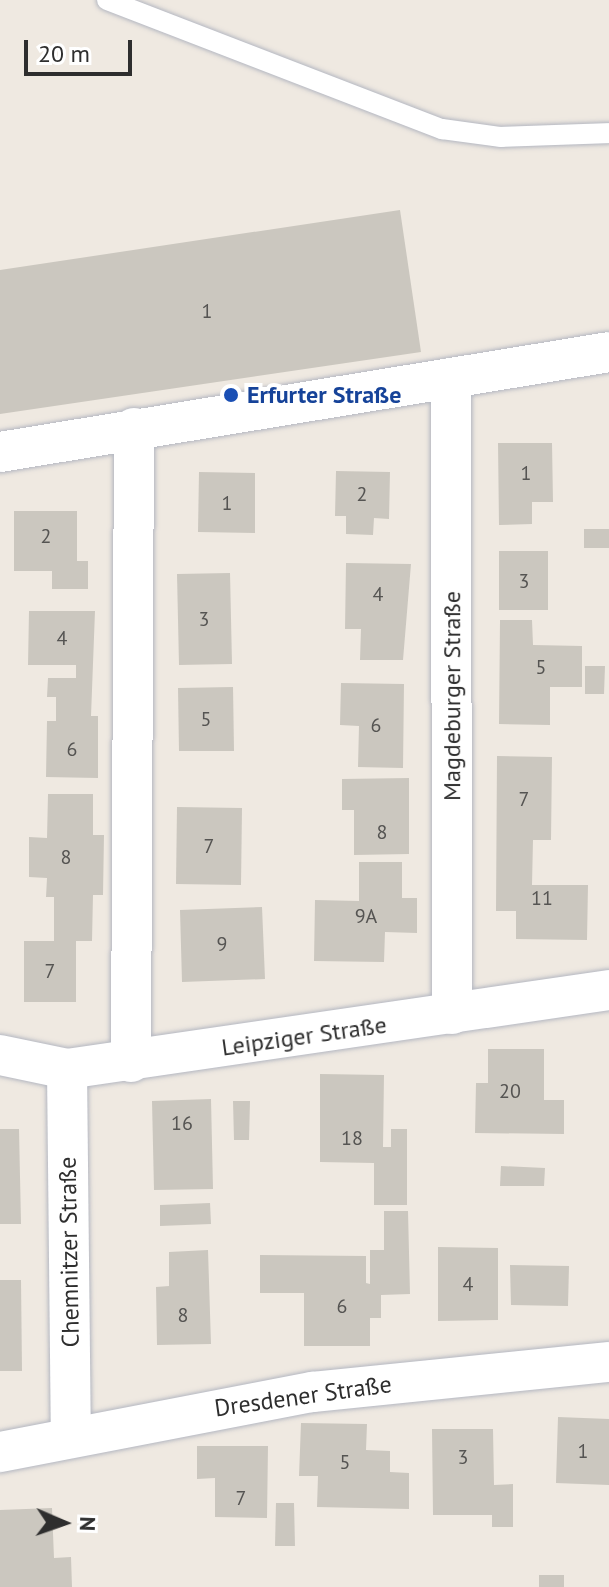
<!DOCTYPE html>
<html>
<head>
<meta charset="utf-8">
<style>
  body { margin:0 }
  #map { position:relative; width:609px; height:1587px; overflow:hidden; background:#efe9e1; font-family:"PT Sans",sans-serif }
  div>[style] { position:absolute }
  .building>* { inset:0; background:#cbc7bf }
  .roads { filter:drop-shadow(0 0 2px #b4b7c1) drop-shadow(0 0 2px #b4b7c1) }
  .service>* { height:20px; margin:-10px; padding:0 10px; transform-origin:10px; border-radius:10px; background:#fff }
  .minor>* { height:40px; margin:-20px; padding:0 20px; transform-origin:20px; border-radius:20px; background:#fff }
  .dots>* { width:22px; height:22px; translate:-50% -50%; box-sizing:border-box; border:4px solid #fff; border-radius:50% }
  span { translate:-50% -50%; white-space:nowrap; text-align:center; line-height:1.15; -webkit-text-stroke:8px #fff; paint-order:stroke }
  .number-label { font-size:20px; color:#555452 }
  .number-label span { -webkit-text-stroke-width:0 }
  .transit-label { font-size:24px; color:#164399; font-weight:700 }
  .left { translate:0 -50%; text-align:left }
  .street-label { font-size:24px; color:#2e2e2e }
  .north { position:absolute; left:24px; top:1483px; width:80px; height:80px; -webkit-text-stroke:6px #fff; paint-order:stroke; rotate:92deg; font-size:22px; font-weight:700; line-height:32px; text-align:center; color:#2e2e2e }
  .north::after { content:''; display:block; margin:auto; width:28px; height:36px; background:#2e2e2e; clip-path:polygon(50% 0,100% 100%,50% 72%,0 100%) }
  .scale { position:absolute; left:24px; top:40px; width:108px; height:36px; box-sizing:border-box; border:4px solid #2e2e2e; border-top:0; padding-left:10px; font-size:24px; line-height:28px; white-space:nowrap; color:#2e2e2e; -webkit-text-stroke:6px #fff; paint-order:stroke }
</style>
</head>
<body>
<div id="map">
  <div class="building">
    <div style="clip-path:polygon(400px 210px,421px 352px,0 414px,0 270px)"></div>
    <div style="clip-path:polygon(498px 443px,552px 443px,553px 502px,532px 502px,532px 524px,499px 525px)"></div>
    <div style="clip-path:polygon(336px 471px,390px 472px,389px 519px,374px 518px,373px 535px,346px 534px,346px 516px,335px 516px)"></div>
    <div style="clip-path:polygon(199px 472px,255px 473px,255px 533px,198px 532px)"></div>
    <div style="clip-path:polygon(14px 511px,77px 511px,77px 561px,88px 561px,88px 589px,52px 589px,52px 571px,14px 571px)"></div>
    <div style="clip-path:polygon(584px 529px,609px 529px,609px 548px,584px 548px)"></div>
    <div style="clip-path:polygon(499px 551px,548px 551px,548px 610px,499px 610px)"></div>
    <div style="clip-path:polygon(346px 563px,411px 564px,403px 660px,360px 660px,361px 629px,345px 629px)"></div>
    <div style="clip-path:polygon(230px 573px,232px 664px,179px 665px,177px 574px)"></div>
    <div style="clip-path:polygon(29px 611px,95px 611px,91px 716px,98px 716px,98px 778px,46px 777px,47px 721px,56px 721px,56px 697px,47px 697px,48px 678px,76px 678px,76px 665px,28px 665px)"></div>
    <div style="clip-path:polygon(500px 620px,532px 620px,533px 645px,582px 646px,582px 687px,550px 687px,550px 725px,499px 724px)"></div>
    <div style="clip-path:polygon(585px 666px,605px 666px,604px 694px,585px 694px)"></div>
    <div style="clip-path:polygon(341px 683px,404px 684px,403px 768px,358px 767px,359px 726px,340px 725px)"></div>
    <div style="clip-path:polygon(233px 687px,234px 751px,179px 751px,178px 688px)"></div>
    <div style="clip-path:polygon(497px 756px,552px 757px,551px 840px,533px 840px,532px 885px,588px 885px,587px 940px,516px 939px,516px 911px,496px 911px)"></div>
    <div style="clip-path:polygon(409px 778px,409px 854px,354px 855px,354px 810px,342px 810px,342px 779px)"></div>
    <div style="clip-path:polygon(48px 794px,93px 794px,93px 835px,104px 835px,103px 895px,93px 895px,92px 941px,76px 941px,76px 1002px,24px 1002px,24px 941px,54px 941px,54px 897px,46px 897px,47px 878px,29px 877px,29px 837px,47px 838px)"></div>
    <div style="clip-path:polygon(177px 807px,242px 808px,241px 885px,176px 884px)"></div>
    <div style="clip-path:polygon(359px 862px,402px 862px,402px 898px,417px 898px,417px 933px,385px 932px,384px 962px,314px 961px,315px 900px,359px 901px)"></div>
    <div style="clip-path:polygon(262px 907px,265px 979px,182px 982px,180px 910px)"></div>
    <div style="clip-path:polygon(488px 1049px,544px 1049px,544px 1100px,564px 1100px,564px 1134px,475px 1133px,476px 1083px,488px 1083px)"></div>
    <div style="clip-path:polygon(320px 1074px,384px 1075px,383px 1147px,391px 1147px,391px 1129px,407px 1129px,407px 1205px,374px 1205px,374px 1163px,320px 1162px)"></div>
    <div style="clip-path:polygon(211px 1099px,213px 1189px,154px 1190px,152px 1101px)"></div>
    <div style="clip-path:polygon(233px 1101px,250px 1101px,249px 1140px,234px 1140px)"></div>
    <div style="clip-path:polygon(0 1129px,19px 1129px,21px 1224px,0 1224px)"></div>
    <div style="clip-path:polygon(501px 1166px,545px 1168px,544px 1186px,500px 1186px)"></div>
    <div style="clip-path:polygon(210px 1203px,211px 1224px,160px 1226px,160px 1205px)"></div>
    <div style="clip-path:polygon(384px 1211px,408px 1211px,410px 1294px,381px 1295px,381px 1318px,370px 1318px,370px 1346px,304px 1346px,304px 1293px,260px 1293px,260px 1255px,366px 1256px,366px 1283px,370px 1284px,370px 1250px,384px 1250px)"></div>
    <div style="clip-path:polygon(438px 1247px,498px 1248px,498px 1320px,438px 1321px)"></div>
    <div style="clip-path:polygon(208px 1250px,211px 1344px,157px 1345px,156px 1287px,169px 1286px,169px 1252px)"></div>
    <div style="clip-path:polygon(510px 1265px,569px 1266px,568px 1306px,511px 1305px)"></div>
    <div style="clip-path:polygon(0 1280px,21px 1280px,22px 1371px,0 1371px)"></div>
    <div style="clip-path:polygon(558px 1417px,609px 1419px,609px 1485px,556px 1483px)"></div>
    <div style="clip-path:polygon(301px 1423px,367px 1424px,366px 1450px,390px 1451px,390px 1472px,409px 1473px,409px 1509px,317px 1507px,318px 1476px,299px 1476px)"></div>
    <div style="clip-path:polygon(432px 1429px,493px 1429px,494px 1485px,513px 1484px,513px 1527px,492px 1527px,492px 1515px,433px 1515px)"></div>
    <div style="clip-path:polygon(197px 1446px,268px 1446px,267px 1518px,215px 1517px,215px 1478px,197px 1479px)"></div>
    <div style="clip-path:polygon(276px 1503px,294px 1503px,295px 1546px,275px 1546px)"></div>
    <div style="clip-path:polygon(52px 1508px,54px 1558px,71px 1557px,72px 1587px,0 1587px,0 1510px)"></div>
    <div style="clip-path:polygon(539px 1575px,564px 1575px,564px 1587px,539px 1587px)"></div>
  </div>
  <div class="roads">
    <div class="service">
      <div style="left:107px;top:0;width:359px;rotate:21.1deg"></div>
      <div style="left:442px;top:129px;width:60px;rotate:7.7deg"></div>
      <div style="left:501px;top:137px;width:108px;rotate:-2.1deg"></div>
    </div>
    <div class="minor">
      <div style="left:451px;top:378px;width:636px;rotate:89.91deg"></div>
      <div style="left:0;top:452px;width:617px;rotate:-9.32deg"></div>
      <div style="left:0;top:1055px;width:68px;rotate:11.8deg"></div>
      <div style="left:67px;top:1069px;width:548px;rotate:-8.29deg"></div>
      <div style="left:131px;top:1062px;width:634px;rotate:-89.73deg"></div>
      <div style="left:67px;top:1069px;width:366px;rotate:89.4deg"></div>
      <div style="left:0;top:1452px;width:319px;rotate:-10.9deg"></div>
      <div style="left:313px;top:1392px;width:298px;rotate:-5.8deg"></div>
    </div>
  </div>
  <div class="dots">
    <div style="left:231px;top:395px;background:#1a4fb4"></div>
  </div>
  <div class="number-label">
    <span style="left:207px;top:311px">1</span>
    <span style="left:526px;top:473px">1</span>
    <span style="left:362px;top:494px">2</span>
    <span style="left:227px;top:503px">1</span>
    <span style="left:46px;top:536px">2</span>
    <span style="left:524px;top:581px">3</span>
    <span style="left:378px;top:594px">4</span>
    <span style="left:204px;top:619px">3</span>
    <span style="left:62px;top:638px">4</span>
    <span style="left:541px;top:667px">5</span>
    <span style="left:206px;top:719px">5</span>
    <span style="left:376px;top:725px">6</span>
    <span style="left:72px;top:749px">6</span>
    <span style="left:524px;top:799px">7</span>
    <span style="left:382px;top:832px">8</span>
    <span style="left:209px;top:846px">7</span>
    <span style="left:66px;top:857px">8</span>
    <span style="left:542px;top:898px">11</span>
    <span style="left:366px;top:916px">9A</span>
    <span style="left:222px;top:944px">9</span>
    <span style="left:50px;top:971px">7</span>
    <span style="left:510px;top:1091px">20</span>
    <span style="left:182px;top:1123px">16</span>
    <span style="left:352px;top:1138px">18</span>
    <span style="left:468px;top:1284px">4</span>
    <span style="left:342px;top:1306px">6</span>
    <span style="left:183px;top:1315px">8</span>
    <span style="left:583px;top:1451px">1</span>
    <span style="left:463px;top:1457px">3</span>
    <span style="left:345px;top:1462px">5</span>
    <span style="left:241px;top:1498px">7</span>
  </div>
  <div class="transit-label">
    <span class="left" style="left:247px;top:395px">Erfurter Straße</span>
  </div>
  <div class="street-label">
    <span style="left:452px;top:696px;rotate:-90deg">Magdeburger Straße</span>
    <span style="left:304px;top:1036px;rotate:-8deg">Leipziger Straße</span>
    <span style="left:69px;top:1252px;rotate:-91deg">Chemnitzer Straße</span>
    <span style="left:303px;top:1396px;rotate:-8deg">Dresdener Straße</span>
  </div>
  <div class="north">N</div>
  <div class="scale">20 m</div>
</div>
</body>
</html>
